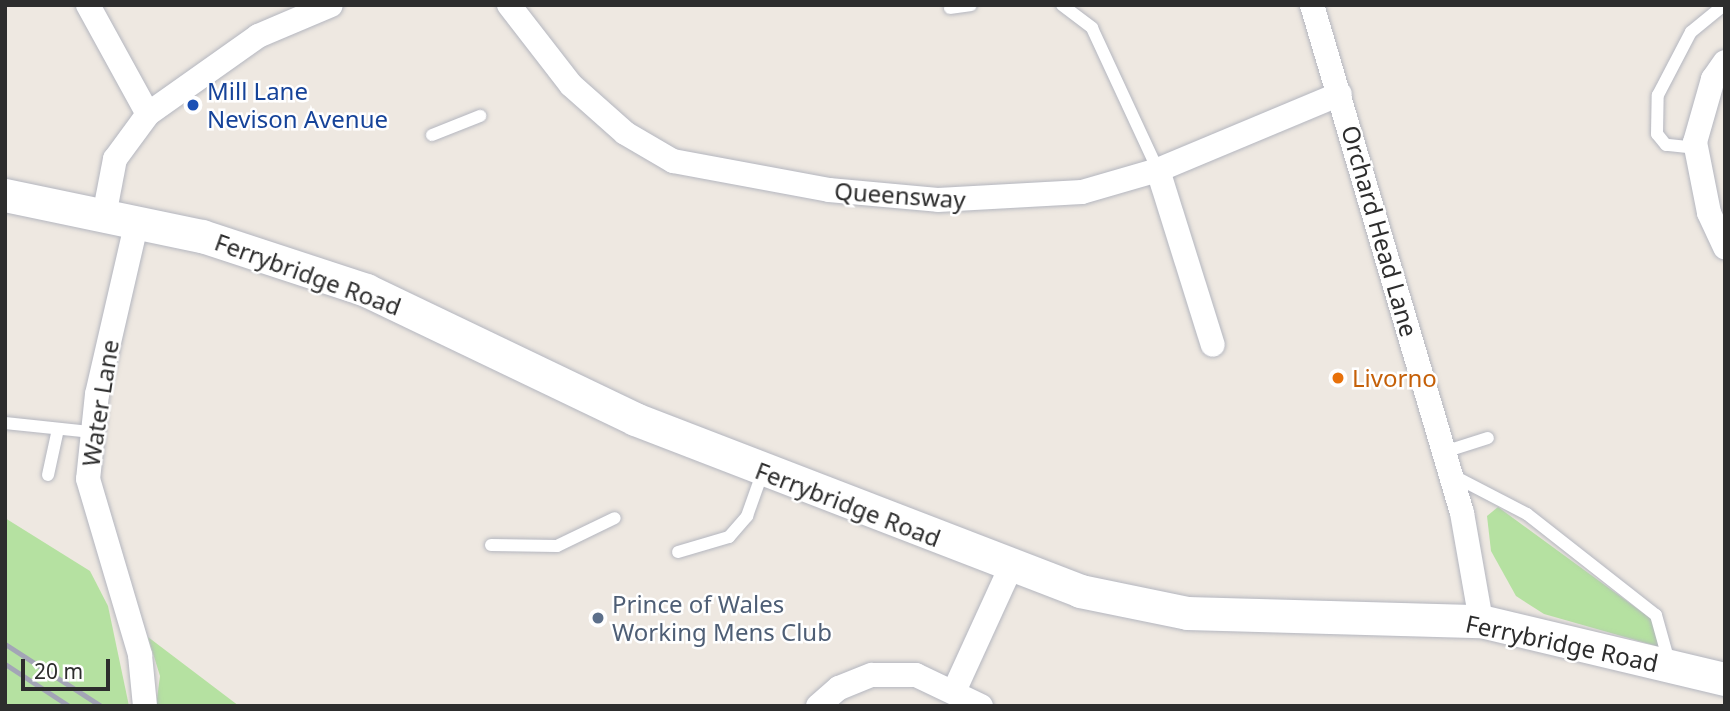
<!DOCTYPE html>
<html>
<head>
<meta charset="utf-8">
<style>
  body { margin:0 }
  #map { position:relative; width:1730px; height:711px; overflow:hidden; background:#eee8e1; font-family:"Noto Sans",sans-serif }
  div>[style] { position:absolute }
  .green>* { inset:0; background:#b5e1a1 }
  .roads { filter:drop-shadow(0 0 2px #b4b6bf) drop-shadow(0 0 2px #b4b6bf) }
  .lane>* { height:12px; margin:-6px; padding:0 6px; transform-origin:6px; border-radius:6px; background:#fff }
  .street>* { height:24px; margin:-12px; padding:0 12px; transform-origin:12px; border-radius:12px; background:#fff }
  .secondary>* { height:33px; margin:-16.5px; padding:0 16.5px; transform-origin:16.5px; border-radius:16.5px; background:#fff }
  .rail>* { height:5px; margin:-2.5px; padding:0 2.5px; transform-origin:2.5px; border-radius:2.5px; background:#a3a5b6 }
  .dots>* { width:19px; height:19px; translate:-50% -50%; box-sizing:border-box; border:4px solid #fff; border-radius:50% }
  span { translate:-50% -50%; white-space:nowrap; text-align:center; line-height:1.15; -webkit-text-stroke:5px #fff; paint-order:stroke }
  .transit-label { font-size:24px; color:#164399 }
  .left { translate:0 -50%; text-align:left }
  .street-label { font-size:24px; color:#2d2d2d }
  .food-label { font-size:24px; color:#c56008 }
  .service-label { font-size:24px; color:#4e5e75 }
  .frame { position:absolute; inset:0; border:7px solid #2d2d2d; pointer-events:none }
  .scale { position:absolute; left:21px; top:659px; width:89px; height:32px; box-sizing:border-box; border:4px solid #2d2d2d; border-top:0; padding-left:9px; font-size:21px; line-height:24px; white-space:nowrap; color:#2d2d2d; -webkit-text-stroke:5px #fff; paint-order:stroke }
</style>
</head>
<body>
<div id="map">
  <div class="green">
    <div style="clip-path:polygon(1498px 507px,1654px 621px,1660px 647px,1544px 614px,1516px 596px,1491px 551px,1487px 516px)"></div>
    <div style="clip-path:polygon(5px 518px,90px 571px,108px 606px,129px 706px,5px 706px)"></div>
    <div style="clip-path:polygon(148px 637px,239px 706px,156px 706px,160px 676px)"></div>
  </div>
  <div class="roads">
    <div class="lane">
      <div style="left:1062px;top:5px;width:38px;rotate:37deg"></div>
      <div style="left:1092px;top:28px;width:157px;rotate:65.1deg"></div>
      <div style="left:950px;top:8px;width:21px;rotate:-8deg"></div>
      <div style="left:432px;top:135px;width:52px;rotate:-21.6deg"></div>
      <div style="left:1697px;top:148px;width:31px;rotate:-174deg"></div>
      <div style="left:1666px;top:145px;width:14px;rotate:-129deg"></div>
      <div style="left:1657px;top:134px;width:39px;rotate:-89deg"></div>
      <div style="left:1658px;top:95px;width:71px;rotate:-62.4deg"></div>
      <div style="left:1691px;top:32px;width:43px;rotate:-39.3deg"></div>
      <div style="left:5px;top:423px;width:85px;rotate:6deg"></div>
      <div style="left:1444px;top:452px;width:46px;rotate:-17.7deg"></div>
      <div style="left:1450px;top:474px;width:87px;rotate:27.5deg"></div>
      <div style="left:1527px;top:514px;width:164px;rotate:38.1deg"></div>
      <div style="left:1656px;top:615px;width:49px;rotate:74.5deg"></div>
      <div style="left:48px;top:475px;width:47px;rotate:-77.7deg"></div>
      <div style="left:491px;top:545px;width:66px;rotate:0.9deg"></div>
      <div style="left:557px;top:546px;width:64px;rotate:-25.8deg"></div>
      <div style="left:678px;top:552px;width:53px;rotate:-16.4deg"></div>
      <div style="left:729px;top:537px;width:28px;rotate:-49deg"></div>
      <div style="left:747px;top:516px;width:48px;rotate:-70.4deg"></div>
    </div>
    <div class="street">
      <div style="left:88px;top:5px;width:124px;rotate:61.2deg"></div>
      <div style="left:509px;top:5px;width:101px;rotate:52.2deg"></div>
      <div style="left:571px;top:85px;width:72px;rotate:41.6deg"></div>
      <div style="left:625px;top:133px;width:56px;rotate:30.3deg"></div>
      <div style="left:673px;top:161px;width:159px;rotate:10.5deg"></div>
      <div style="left:829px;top:190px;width:109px;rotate:5.2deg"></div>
      <div style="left:938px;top:200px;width:144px;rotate:-3.2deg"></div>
      <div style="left:1082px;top:192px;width:79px;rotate:-16.1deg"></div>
      <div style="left:1158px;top:170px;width:197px;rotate:-22.7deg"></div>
      <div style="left:1312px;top:5px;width:530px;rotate:73.55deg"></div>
      <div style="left:1462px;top:513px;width:110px;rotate:80deg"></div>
      <div style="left:1725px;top:62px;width:21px;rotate:125deg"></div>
      <div style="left:1713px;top:79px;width:66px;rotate:105.9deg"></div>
      <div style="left:1695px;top:142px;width:72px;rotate:78.8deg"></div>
      <div style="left:1709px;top:213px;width:38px;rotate:65deg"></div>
      <div style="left:1158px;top:170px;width:183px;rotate:72.6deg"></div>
      <div style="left:104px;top:216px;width:58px;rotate:-79.1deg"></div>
      <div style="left:115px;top:159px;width:56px;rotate:-53.7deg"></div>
      <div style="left:148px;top:114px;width:135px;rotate:-35.3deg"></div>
      <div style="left:258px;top:36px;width:79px;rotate:-23deg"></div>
      <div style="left:137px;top:221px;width:178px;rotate:103deg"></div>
      <div style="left:97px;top:394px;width:85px;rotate:96deg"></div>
      <div style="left:88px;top:479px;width:184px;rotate:73.5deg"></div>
      <div style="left:140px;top:655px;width:51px;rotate:84.4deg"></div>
      <div style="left:955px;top:689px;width:132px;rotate:-65.4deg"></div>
      <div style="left:818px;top:706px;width:28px;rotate:-41deg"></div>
      <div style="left:839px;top:688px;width:35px;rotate:-22deg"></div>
      <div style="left:872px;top:675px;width:44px"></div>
      <div style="left:916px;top:675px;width:72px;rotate:25.5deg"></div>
    </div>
    <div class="secondary">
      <div style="left:5px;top:195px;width:201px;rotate:11.8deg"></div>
      <div style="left:202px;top:236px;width:173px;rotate:18.2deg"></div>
      <div style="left:366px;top:290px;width:298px;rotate:25.6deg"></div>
      <div style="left:635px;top:419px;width:477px;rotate:21.1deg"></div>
      <div style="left:1080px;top:591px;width:109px;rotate:11.6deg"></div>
      <div style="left:1187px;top:613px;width:294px;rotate:1.6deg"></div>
      <div style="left:1481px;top:621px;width:251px;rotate:13.4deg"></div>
    </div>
  </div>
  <div class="rail">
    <div style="left:5px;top:644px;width:114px;rotate:32.9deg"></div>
    <div style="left:5px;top:664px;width:77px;rotate:33.3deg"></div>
  </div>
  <div class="dots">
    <div style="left:193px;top:105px;background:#1a4fb4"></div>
    <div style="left:1338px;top:378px;background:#e8710a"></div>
    <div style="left:598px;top:618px;background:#5c6f8a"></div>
  </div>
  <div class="transit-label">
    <span class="left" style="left:207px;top:105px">Mill Lane<br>Nevison Avenue</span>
  </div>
  <div class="street-label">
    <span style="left:900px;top:195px;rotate:4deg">Queensway</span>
    <span style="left:1380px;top:231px;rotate:74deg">Orchard Head Lane</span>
    <span style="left:308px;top:274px;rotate:20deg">Ferrybridge Road</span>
    <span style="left:100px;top:403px;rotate:-81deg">Water Lane</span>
    <span style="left:848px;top:504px;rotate:21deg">Ferrybridge Road</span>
    <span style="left:1562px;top:643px;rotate:12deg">Ferrybridge Road</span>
  </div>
  <div class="food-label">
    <span class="left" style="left:1352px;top:378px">Livorno</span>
  </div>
  <div class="service-label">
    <span class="left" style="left:612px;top:618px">Prince of Wales<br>Working Mens Club</span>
  </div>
  <div class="frame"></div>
  <div class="scale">20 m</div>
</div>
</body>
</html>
